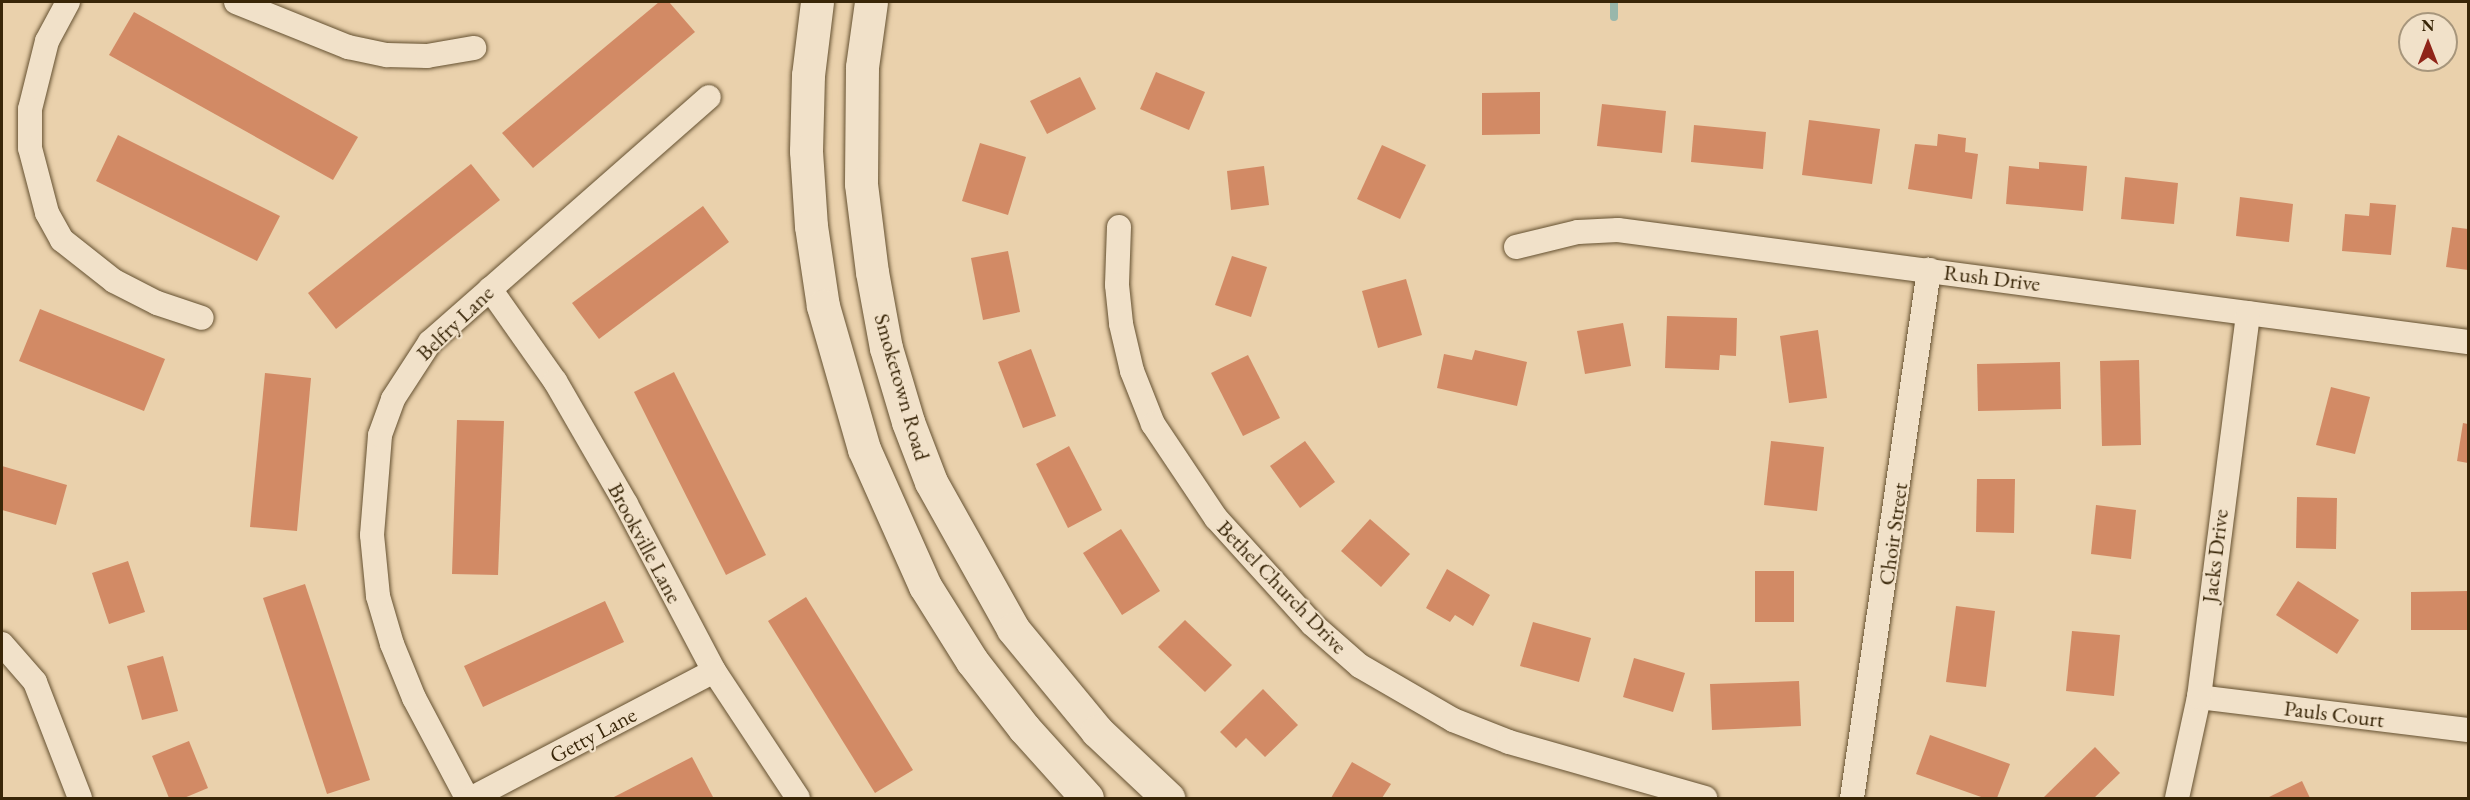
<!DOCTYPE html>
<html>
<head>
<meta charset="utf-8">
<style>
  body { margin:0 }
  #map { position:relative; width:2470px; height:800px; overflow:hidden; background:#ead1ac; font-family:"EB Garamond",serif }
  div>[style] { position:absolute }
  .stream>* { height:8px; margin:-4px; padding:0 4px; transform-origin:4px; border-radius:4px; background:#98b7ab }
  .building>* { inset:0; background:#d28a65 }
  .roads { filter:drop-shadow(0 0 2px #655131) drop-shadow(0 0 2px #655131) }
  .minor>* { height:24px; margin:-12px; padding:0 12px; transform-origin:12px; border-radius:12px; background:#f1e1c9 }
  .secondary>* { height:33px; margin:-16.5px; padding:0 16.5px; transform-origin:16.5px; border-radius:16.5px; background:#f1e1c9 }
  span { translate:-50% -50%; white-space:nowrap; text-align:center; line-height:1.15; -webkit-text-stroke:4.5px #f1e1c9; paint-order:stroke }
  .street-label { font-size:22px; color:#392608 }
  .frame { position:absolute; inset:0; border:3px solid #392608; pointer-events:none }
  .north { position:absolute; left:2398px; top:12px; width:60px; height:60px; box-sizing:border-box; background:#f1e1c9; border:2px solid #a7967c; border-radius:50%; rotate:0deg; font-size:16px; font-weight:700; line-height:24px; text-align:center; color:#392608 }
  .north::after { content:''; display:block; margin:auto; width:21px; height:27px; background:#8f2418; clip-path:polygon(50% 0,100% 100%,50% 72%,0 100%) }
</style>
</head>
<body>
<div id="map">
  <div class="stream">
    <div style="left:1614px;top:2px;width:15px;rotate:90deg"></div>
  </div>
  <div class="building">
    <div style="clip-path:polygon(659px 2px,669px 2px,695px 32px,533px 168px,502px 133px)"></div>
    <div style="clip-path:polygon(134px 12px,358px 137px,333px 180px,109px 55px)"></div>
    <div style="clip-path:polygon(1156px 72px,1205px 92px,1189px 130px,1140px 109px)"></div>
    <div style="clip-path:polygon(1080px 77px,1096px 109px,1047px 134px,1030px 101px)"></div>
    <div style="clip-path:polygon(1540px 92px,1540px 134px,1482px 135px,1482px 93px)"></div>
    <div style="clip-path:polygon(1602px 104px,1666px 111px,1662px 153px,1597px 146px)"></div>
    <div style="clip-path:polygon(1809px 120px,1880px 129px,1872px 184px,1802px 175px)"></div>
    <div style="clip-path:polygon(1694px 125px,1766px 132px,1763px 169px,1691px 162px)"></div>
    <div style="clip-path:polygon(1938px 134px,1966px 138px,1965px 152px,1978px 154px,1972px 199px,1908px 189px,1915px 144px,1937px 146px)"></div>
    <div style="clip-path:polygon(118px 135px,280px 216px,257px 261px,96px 181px)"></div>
    <div style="clip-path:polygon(980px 143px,1026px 157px,1008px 215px,962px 201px)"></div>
    <div style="clip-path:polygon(1382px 145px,1426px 165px,1400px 219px,1357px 199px)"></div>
    <div style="clip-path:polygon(2039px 162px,2087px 166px,2083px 211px,2006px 204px,2009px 166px,2039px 169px)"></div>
    <div style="clip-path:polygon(471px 164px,500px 200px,336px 329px,308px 293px)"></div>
    <div style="clip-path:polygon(1264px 166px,1269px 205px,1231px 210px,1227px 171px)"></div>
    <div style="clip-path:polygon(2125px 177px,2178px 183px,2174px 224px,2121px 219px)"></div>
    <div style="clip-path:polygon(2240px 197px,2293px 204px,2289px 242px,2236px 236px)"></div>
    <div style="clip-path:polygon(2370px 203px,2396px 205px,2391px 255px,2342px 251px,2345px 214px,2369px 216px)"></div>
    <div style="clip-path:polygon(703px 206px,729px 242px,599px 339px,572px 303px)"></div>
    <div style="clip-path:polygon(2452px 227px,2468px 229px,2468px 270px,2446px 267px)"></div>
    <div style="clip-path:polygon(1008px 251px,1020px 312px,983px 320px,971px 258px)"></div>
    <div style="clip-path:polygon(1232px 256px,1267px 267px,1251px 317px,1215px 305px)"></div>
    <div style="clip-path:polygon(1406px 279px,1422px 335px,1378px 348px,1362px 291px)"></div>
    <div style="clip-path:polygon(40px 309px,165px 359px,144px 411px,19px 361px)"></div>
    <div style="clip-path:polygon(1667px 316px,1737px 318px,1736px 356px,1720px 355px,1719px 370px,1665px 368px)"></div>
    <div style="clip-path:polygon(1623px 323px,1631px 366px,1585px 374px,1577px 331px)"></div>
    <div style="clip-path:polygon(1818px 330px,1827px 398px,1789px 403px,1780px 336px)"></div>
    <div style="clip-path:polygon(1031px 349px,1056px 416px,1023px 428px,998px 362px)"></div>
    <div style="clip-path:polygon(1475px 350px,1527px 362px,1517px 406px,1437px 388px,1444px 354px,1472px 360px)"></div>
    <div style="clip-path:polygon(1248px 355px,1280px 418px,1243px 436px,1211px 373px)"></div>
    <div style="clip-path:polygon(2139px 360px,2141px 445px,2102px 446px,2100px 361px)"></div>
    <div style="clip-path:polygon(2060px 362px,2061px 409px,1978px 411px,1977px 364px)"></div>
    <div style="clip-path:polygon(674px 372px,766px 555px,726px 575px,634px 392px)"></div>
    <div style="clip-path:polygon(265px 373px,311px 378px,297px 531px,250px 527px)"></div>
    <div style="clip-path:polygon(2331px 387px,2370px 397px,2355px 454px,2316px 445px)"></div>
    <div style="clip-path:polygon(457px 420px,504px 421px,498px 575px,452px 574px)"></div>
    <div style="clip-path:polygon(2463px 423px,2468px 424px,2468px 463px,2457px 461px)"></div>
    <div style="clip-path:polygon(1305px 441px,1335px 482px,1300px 508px,1270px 466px)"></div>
    <div style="clip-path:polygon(1771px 441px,1824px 447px,1817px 511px,1764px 505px)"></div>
    <div style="clip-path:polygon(1069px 446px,1102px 510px,1068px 528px,1036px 464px)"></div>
    <div style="clip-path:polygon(2px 466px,67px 485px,56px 525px,2px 510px)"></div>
    <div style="clip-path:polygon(1977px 479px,2015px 479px,2014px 533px,1976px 532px)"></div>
    <div style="clip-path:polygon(2297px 497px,2337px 498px,2336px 549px,2296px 548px)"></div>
    <div style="clip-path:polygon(2096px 505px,2136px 510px,2131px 559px,2091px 554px)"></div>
    <div style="clip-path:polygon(1370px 519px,1410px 554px,1381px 587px,1341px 551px)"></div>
    <div style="clip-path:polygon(1121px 529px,1160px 591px,1122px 615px,1083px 553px)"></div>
    <div style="clip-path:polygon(128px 561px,145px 612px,109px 624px,92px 573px)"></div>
    <div style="clip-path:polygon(1447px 569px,1490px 595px,1473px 626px,1455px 615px,1450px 622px,1426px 608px)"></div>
    <div style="clip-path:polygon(1755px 571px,1794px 571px,1794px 622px,1755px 622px)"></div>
    <div style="clip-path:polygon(2298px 581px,2359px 620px,2337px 654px,2276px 615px)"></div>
    <div style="clip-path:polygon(305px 584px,370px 780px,327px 794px,263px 598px)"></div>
    <div style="clip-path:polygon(2468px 591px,2468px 630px,2411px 630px,2411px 592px)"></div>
    <div style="clip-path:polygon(806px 597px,913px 770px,875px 793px,768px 621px)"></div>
    <div style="clip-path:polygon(605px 601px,624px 642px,483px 707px,464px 666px)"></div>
    <div style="clip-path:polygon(1956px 606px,1995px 611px,1986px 687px,1946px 682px)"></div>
    <div style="clip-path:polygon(1185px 620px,1232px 665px,1205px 692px,1158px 647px)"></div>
    <div style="clip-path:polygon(1533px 622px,1591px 638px,1579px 682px,1520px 666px)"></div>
    <div style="clip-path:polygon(2072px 631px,2120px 635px,2114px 696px,2066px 691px)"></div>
    <div style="clip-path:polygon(163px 656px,178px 711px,142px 720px,127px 666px)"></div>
    <div style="clip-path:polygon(1634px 658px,1685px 673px,1673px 712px,1623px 697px)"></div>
    <div style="clip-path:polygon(1799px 681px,1801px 726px,1712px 730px,1710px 684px)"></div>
    <div style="clip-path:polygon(1263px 689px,1298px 725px,1265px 757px,1246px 738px,1236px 748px,1220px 732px)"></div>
    <div style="clip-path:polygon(1930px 735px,2010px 764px,1997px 798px,1984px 798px,1916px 774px)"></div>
    <div style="clip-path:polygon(189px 741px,208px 788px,184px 798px,169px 798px,152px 756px)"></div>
    <div style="clip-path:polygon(2095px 747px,2120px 773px,2094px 798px,2043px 798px)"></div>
    <div style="clip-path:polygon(692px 757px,713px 797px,612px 798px)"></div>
    <div style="clip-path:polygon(1352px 762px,1391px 784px,1382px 798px,1331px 798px)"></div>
    <div style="clip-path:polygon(2302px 781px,2310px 798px,2267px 798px)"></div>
  </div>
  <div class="roads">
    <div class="minor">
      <div style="left:68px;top:2px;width:44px;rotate:118.3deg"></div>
      <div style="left:47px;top:41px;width:70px;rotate:104deg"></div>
      <div style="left:30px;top:109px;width:39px;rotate:90deg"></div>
      <div style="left:30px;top:148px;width:67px;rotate:75.3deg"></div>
      <div style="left:47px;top:213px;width:31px;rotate:61deg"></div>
      <div style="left:62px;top:240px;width:66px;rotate:38.3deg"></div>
      <div style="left:114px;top:281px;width:48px;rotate:27.1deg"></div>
      <div style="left:157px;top:303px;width:47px;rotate:18.4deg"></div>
      <div style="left:236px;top:2px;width:121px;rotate:21.9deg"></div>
      <div style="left:348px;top:47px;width:40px;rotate:12deg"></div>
      <div style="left:387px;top:55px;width:40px;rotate:1.4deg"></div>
      <div style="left:427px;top:56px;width:48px;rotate:-9.7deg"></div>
      <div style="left:1119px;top:227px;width:58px;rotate:92deg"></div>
      <div style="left:1117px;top:285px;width:39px;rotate:84deg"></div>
      <div style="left:1121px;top:324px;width:48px;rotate:76.8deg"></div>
      <div style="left:1132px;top:371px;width:57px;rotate:68.4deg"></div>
      <div style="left:1153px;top:424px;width:113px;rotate:56.2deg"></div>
      <div style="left:1216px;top:518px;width:143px;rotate:47.8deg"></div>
      <div style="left:1312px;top:624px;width:64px;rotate:41.2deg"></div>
      <div style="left:1360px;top:666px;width:108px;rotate:30.1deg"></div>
      <div style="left:1453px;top:720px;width:60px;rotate:21.4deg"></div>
      <div style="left:1509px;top:742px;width:204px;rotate:15.9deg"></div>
      <div style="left:1516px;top:247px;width:64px;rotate:-13.6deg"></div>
      <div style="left:1578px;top:232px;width:40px;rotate:-2.9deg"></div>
      <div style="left:1618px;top:230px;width:857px;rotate:7.51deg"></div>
      <div style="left:490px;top:289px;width:113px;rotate:54.8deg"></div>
      <div style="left:555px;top:381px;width:142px;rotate:60deg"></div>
      <div style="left:626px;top:504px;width:189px;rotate:62.2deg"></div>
      <div style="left:714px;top:671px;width:152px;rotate:56.5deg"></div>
      <div style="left:2px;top:644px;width:50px;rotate:49deg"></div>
      <div style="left:35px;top:682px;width:124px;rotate:68.8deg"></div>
      <div style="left:2199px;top:697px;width:271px;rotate:7deg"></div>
      <div style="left:467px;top:798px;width:113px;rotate:-117.9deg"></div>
      <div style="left:414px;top:698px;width:58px;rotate:-112.2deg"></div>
      <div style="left:392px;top:644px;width:50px;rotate:-106.3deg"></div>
      <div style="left:378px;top:596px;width:61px;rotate:-95.6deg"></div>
      <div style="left:372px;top:535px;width:100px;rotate:-85.4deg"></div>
      <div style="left:380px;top:435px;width:38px;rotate:-70deg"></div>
      <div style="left:393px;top:399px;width:68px;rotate:-57deg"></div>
      <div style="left:430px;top:342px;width:371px;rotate:-41.3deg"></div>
      <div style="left:472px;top:798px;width:273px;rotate:-27.7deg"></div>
      <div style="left:1852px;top:798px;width:534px;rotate:-81.7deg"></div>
      <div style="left:2177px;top:798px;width:103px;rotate:-77.7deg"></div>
      <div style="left:2199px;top:697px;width:387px;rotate:-82.7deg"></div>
    </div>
    <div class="secondary">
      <div style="left:817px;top:2px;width:74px;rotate:97deg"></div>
      <div style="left:808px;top:75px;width:76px;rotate:91.5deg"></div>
      <div style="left:806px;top:151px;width:75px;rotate:86.2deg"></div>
      <div style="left:811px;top:226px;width:81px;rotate:81.5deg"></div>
      <div style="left:823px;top:306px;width:149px;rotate:74deg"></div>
      <div style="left:864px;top:449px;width:150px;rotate:66deg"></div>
      <div style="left:925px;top:586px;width:89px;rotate:57.9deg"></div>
      <div style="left:972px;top:661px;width:85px;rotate:52.2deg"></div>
      <div style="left:1024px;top:728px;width:94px;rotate:48deg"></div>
      <div style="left:871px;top:2px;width:66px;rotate:97.9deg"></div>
      <div style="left:862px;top:67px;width:117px;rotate:90.5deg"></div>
      <div style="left:861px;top:184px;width:89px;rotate:82.9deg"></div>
      <div style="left:872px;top:272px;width:77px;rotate:79.6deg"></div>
      <div style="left:886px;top:348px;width:77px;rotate:73.4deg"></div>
      <div style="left:908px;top:422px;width:64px;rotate:69deg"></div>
      <div style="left:931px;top:482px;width:168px;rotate:60.8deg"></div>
      <div style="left:1013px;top:629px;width:132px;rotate:50.5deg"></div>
      <div style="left:1097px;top:731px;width:98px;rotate:43.3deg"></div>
    </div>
  </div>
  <div class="street-label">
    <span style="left:1992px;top:278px;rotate:7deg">Rush Drive</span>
    <span style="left:455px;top:323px;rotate:-44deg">Belfry Lane</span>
    <span style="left:902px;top:387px;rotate:74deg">Smoketown Road</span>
    <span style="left:1893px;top:534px;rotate:-82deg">Choir Street</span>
    <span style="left:645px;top:543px;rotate:62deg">Brookville Lane</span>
    <span style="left:2215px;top:556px;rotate:-83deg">Jacks Drive</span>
    <span style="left:1282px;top:587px;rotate:46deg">Bethel Church Drive</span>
    <span style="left:2334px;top:714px;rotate:7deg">Pauls Court</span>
    <span style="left:593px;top:735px;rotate:-28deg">Getty Lane</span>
  </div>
  <div class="frame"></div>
  <div class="north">N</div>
</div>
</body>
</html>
